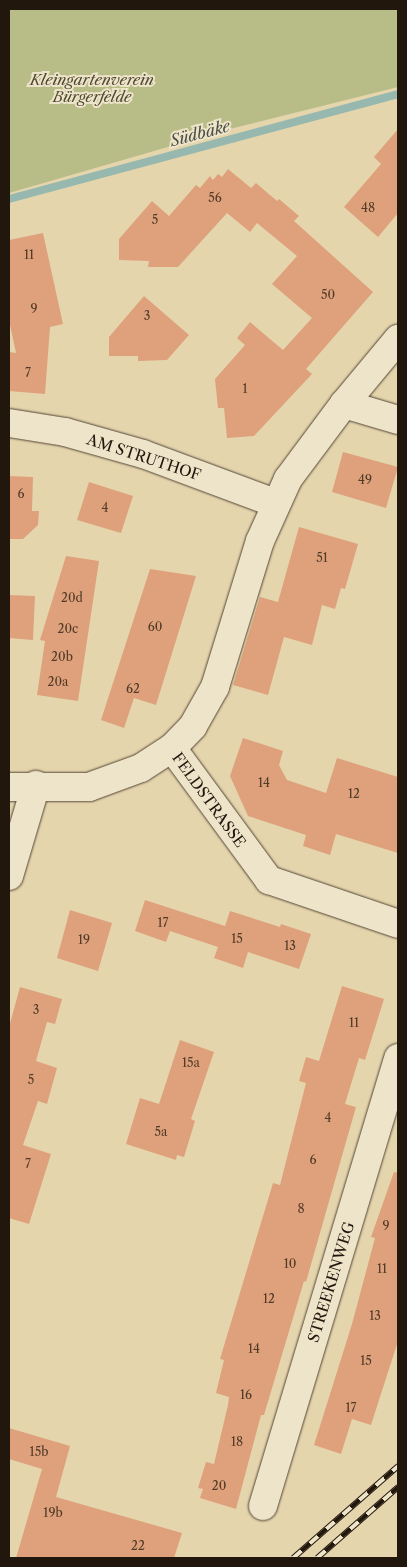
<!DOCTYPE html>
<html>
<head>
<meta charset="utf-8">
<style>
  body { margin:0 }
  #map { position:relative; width:407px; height:1567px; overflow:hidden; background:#e5d5ad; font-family:"Libre Caslon Text",serif }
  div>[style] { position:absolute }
  .green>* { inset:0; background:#b8bc87 }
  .stream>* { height:8px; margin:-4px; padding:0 4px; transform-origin:4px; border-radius:4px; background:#96b8ae }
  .building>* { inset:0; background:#dea17b }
  .roads { filter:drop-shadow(0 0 1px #534635) drop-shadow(0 0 1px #534635) }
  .minor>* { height:28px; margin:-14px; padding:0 14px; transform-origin:14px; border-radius:14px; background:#eee4ca }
  .rail>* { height:5.5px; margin-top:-2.75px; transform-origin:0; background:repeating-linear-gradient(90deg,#eee4ca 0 11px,#22170d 0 22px); box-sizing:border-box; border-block:1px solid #22170d }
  span { translate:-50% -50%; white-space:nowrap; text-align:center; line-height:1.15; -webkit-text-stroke:4px #eee4ca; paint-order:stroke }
  .number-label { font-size:12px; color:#513a28 }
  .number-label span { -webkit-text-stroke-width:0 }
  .park-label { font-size:15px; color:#4f4932; font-style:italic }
  .street-label { font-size:15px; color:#22170d }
  .water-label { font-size:16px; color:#4b4f45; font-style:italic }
  .frame { position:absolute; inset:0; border:10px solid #22170d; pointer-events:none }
</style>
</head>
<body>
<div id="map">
  <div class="green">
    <div style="clip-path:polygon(9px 9px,398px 9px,398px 87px,230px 129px,9px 193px)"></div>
  </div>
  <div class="stream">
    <div style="left:9px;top:199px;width:403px;rotate:-15.1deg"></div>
  </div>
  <div class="building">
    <div style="clip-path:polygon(398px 129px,398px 213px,378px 237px,344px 207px,381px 164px,374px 157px)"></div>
    <div style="clip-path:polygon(228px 169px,251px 188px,256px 183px,277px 201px,279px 199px,299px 216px,294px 221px,373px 292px,306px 369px,312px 374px,254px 436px,227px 438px,224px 408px,218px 408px,215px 379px,245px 345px,237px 338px,250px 322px,283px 350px,312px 318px,272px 284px,297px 256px,257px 223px,250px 232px,227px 213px,178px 267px,148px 267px,149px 261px,119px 260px,119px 239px,152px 201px,169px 216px,196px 185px,200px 188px,210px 176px,213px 180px,218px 174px,222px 177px)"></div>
    <div style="clip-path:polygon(43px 233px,63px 324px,50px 327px,45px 394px,9px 391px,9px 352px,16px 353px,9px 320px,9px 240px)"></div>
    <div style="clip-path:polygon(144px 296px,189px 335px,167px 360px,138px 361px,138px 356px,109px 356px,109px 337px)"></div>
    <div style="clip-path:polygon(343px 452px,398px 467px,386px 508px,332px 492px)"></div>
    <div style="clip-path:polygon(9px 476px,33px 477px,32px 511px,39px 511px,38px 525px,23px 539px,9px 539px)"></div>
    <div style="clip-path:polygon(89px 482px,133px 496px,121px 533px,77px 520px)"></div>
    <div style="clip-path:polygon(299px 527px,358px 544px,345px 589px,341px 588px,335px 609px,322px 605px,312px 645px,284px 637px,268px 695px,233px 685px,260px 597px,278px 602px)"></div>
    <div style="clip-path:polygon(66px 556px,99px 561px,78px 701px,37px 695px,45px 641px,40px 640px)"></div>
    <div style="clip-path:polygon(150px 569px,196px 576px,156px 705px,134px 698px,124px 728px,101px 720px)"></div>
    <div style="clip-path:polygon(9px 595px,35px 596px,33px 640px,9px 638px)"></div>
    <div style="clip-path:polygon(243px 738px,283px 751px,279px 765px,287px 780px,326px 793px,337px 758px,398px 777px,398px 853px,336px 834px,330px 855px,303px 846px,306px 835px,248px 816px,230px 776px)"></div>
    <div style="clip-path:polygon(145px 900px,225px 926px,230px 911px,280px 927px,281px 924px,311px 934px,299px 969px,248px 952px,243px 968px,214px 958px,218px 947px,170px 931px,166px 942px,135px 931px)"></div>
    <div style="clip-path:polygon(70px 910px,112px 923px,98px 971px,57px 958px)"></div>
    <div style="clip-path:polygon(342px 986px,384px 999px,365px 1060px,359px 1058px,345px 1104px,356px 1107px,306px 1282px,304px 1281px,264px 1415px,261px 1415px,236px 1509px,200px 1498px,203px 1489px,198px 1488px,206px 1462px,214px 1464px,228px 1405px,229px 1397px,216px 1393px,224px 1360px,220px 1359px,273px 1183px,280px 1185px,306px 1083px,299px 1081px,306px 1057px,319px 1061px)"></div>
    <div style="clip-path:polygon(20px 987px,62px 999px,55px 1024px,47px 1022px,36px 1061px,57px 1068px,47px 1104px,38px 1101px,23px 1145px,51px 1154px,29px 1224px,9px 1218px,9px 1027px)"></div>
    <div style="clip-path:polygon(180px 1040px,214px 1052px,191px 1119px,195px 1121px,184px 1157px,177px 1155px,176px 1160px,126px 1144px,140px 1098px,159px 1104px)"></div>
    <div style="clip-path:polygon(394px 1172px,398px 1173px,398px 1341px,371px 1425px,352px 1419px,341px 1454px,314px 1445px,352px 1324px,375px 1238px,371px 1237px)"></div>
    <div style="clip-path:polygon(9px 1428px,70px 1446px,56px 1497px,182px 1533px,174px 1558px,16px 1558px,42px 1469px,9px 1459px)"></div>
  </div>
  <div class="roads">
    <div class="minor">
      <div style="left:344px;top:404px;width:56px;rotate:16.5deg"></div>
      <div style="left:9px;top:423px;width:57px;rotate:9.1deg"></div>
      <div style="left:65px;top:432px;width:81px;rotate:15.8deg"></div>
      <div style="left:143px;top:454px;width:141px;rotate:20.4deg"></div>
      <div style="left:172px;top:748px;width:164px;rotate:53.7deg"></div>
      <div style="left:269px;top:880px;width:136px;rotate:18.8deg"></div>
      <div style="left:9px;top:787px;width:80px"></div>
      <div style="left:89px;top:787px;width:55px;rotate:-20.1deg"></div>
      <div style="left:141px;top:768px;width:37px;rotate:-33deg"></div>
      <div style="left:172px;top:748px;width:30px;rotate:-46deg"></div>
      <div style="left:193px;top:726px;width:45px;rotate:-60.6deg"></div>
      <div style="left:215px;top:687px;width:153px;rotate:-72.9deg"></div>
      <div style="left:260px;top:541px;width:68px;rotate:-65.7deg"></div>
      <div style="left:288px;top:479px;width:94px;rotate:-53.3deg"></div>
      <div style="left:344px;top:404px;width:85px;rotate:-50.3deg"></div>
      <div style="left:9px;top:876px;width:95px;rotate:-73.5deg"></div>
      <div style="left:263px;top:1506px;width:468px;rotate:-73.2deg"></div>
    </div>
  </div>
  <div class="rail">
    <div style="left:293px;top:1558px;width:140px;rotate:-41.2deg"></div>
    <div style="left:317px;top:1558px;width:108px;rotate:-41.2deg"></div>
  </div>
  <div class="number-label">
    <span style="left:215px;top:198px">56</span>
    <span style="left:368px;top:208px">48</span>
    <span style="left:155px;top:220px">5</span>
    <span style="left:29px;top:255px">11</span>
    <span style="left:328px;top:295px">50</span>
    <span style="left:34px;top:309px">9</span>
    <span style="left:147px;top:316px">3</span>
    <span style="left:28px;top:373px">7</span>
    <span style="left:245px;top:389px">1</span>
    <span style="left:365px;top:480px">49</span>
    <span style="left:21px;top:494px">6</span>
    <span style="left:105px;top:508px">4</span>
    <span style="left:322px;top:558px">51</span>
    <span style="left:72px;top:598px">20d</span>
    <span style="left:155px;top:627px">60</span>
    <span style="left:68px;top:629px">20c</span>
    <span style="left:62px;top:657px">20b</span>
    <span style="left:58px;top:682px">20a</span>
    <span style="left:133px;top:689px">62</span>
    <span style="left:264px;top:783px">14</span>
    <span style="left:354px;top:794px">12</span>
    <span style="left:163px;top:923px">17</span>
    <span style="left:237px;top:939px">15</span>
    <span style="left:84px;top:940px">19</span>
    <span style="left:290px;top:946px">13</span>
    <span style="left:36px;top:1010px">3</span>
    <span style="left:354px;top:1023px">11</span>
    <span style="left:191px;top:1063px">15a</span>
    <span style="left:31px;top:1080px">5</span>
    <span style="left:328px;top:1118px">4</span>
    <span style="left:161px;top:1132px">5a</span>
    <span style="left:313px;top:1160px">6</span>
    <span style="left:28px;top:1164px">7</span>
    <span style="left:301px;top:1209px">8</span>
    <span style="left:386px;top:1226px">9</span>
    <span style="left:290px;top:1264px">10</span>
    <span style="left:382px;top:1269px">11</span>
    <span style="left:269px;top:1299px">12</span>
    <span style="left:375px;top:1316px">13</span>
    <span style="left:254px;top:1349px">14</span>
    <span style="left:366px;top:1361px">15</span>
    <span style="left:246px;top:1395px">16</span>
    <span style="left:351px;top:1408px">17</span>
    <span style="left:237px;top:1442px">18</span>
    <span style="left:39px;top:1452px">15b</span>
    <span style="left:219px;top:1486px">20</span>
    <span style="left:53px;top:1513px">19b</span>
    <span style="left:138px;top:1546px">22</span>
  </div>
  <div class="park-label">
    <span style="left:92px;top:88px">Kleingartenverein<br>Bürgerfelde</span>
  </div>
  <div class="street-label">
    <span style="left:144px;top:457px;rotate:18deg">AM STRUTHOF</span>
    <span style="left:209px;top:800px;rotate:54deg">FELDSTRASSE</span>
    <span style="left:331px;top:1282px;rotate:-73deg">STREEKENWEG</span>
  </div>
  <div class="water-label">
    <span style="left:200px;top:133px;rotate:-15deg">Südbäke</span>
  </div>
  <div class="frame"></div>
</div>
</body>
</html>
